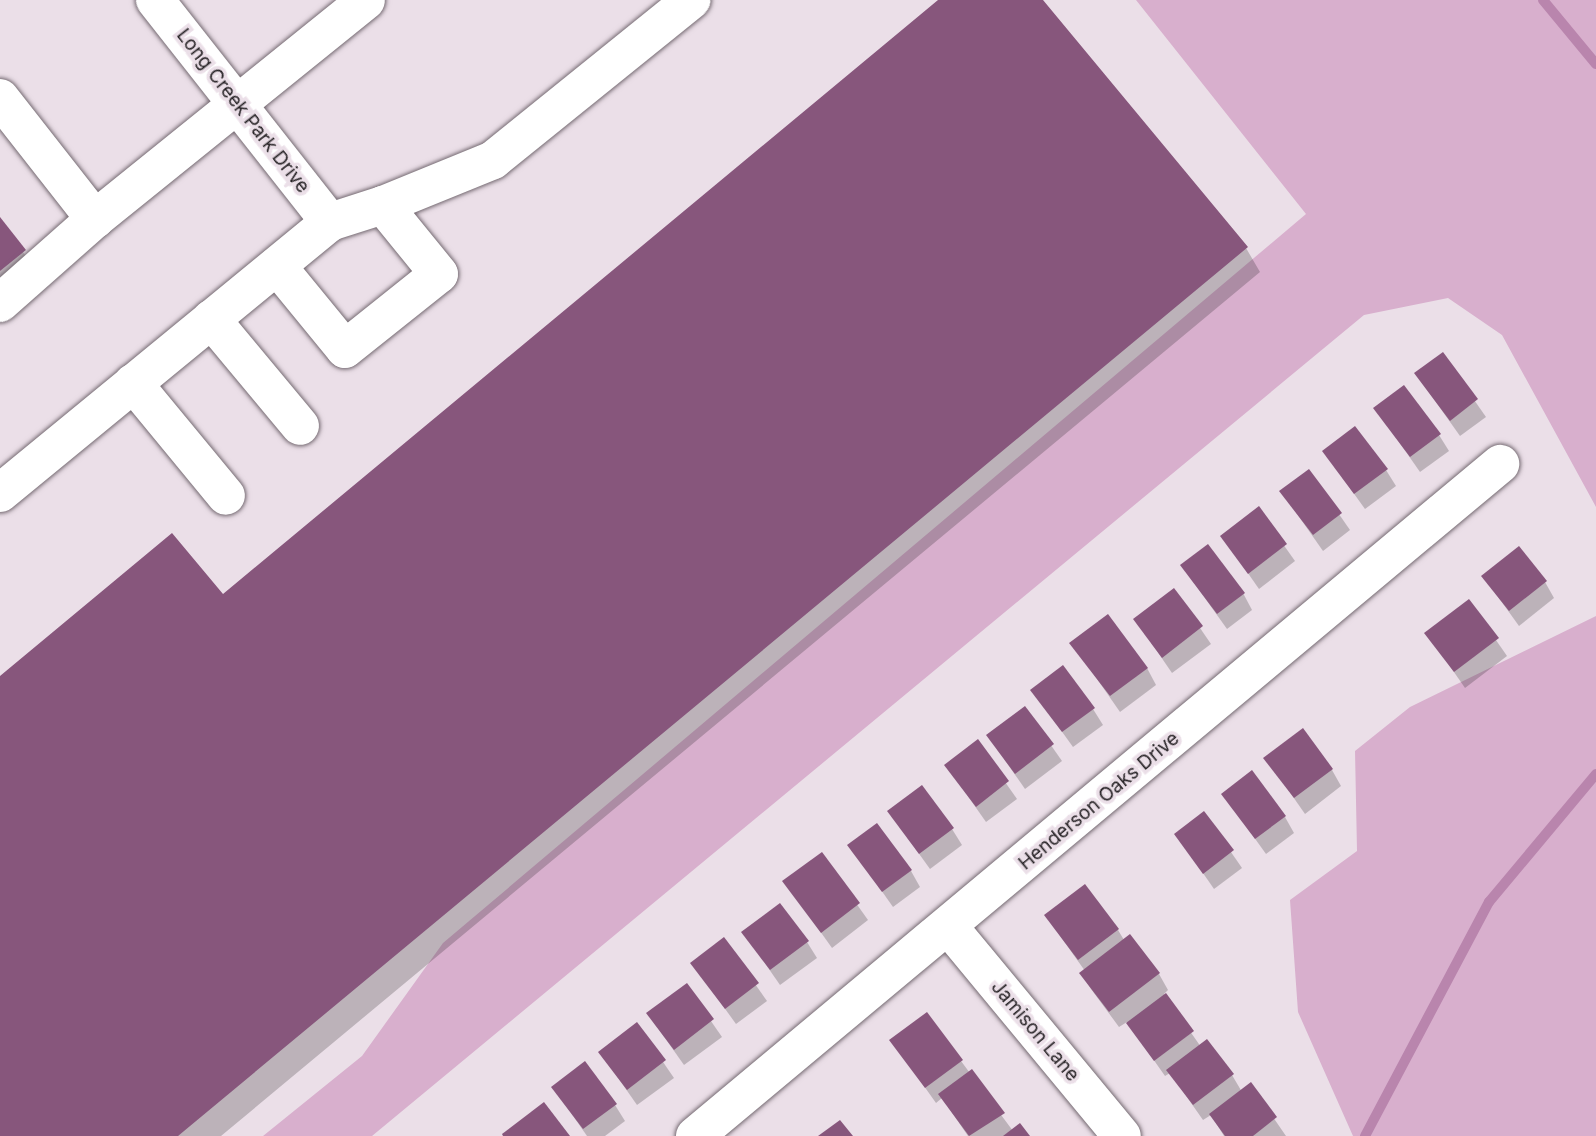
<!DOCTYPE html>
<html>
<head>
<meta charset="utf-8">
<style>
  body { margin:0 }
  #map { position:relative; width:1596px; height:1136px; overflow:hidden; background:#ebdfe8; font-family:Inter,sans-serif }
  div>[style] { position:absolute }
  .green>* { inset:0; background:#d8afcd }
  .shadow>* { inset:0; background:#0003 }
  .stream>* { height:10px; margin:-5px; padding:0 5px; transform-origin:5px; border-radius:5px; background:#b985ad }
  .building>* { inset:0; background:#87567c }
  .roads { filter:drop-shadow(0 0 2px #756a72) drop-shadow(0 0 2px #756a72) }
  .minor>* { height:38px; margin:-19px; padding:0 19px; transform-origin:19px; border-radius:19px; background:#fff }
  span { translate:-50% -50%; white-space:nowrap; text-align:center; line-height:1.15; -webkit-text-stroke:7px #ebdfe8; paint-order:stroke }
  .street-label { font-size:19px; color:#272326 }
</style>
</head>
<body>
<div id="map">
  <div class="green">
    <div style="clip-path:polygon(1136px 0,1596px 0,1596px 507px,1502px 335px,1448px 298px,1364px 315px,372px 1136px,263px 1136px,362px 1056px,443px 943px,1306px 214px)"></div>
    <div style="clip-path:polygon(1596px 616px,1596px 1136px,1353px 1136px,1298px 1012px,1290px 900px,1357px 851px,1355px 751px,1410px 707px)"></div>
  </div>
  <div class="shadow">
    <div style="clip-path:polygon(941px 0,1040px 0,1246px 248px,1260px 272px,221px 1136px,0 1136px,0 678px,223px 596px)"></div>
    <div style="clip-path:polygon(0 219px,39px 275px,0 306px)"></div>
    <div style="clip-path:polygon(1442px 354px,1486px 417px,1460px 436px,1416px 374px)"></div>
    <div style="clip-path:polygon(1376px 409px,1439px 435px,1449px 451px,1420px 472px)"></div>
    <div style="clip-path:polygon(1324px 452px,1386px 470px,1396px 486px,1365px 509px)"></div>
    <div style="clip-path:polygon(1309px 471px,1350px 530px,1323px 551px,1281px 491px)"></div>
    <div style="clip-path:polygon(1258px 509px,1295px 561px,1259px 589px,1222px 536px)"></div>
    <div style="clip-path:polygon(1182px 566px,1243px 593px,1252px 610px,1227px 629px)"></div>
    <div style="clip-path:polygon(1483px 576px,1545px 582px,1554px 598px,1519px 626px)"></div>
    <div style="clip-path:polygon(1174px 590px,1211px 644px,1172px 673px,1135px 619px)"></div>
    <div style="clip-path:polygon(1469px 601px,1507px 656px,1465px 688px,1427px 633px)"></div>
    <div style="clip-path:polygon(1072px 643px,1147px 668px,1156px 685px,1120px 712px)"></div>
    <div style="clip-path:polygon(1032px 690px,1093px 709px,1103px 725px,1073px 747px)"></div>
    <div style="clip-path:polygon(1025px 708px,1062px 761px,1025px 789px,988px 736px)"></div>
    <div style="clip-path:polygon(977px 742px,1017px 799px,986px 822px,946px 765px)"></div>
    <div style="clip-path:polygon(1266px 758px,1332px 770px,1341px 786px,1305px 814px)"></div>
    <div style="clip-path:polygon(1223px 794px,1285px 817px,1294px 833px,1266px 854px)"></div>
    <div style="clip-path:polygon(889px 812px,952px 829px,962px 845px,930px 869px)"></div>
    <div style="clip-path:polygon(1204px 813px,1242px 868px,1214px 889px,1176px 834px)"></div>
    <div style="clip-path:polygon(850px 846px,911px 871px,920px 887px,893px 907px)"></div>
    <div style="clip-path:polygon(821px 854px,868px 920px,832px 948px,785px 882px)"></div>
    <div style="clip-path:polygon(1046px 916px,1118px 930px,1124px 940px,1130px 936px,1159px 974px,1168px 990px,1164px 994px,1201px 1047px,1232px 1075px,1242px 1092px,1251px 1085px,1286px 1136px,1224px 1136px,1211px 1115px,1203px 1120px,1170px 1073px,1165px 1076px,1127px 1022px,1119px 1027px,1091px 989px,1081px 973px,1085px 971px)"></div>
    <div style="clip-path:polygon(744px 933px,807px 942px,817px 958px,780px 985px)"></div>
    <div style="clip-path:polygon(724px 940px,767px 1001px,736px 1024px,692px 963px)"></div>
    <div style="clip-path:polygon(686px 985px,722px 1037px,684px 1065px,648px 1014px)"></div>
    <div style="clip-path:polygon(637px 1024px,674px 1078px,637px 1105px,600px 1052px)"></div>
    <div style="clip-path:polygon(892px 1041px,961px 1061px,1013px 1131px,1027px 1136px,968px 1136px,942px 1098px,936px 1103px)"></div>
    <div style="clip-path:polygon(553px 1087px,615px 1105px,625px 1121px,605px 1136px,587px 1136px)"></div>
  </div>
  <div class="stream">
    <div style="left:1543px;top:0;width:83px;rotate:50.4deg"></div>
    <div style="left:1365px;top:1136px;width:265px;rotate:-62.1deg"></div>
    <div style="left:1489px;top:902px;width:167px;rotate:-50.1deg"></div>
  </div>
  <div class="building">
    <div style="clip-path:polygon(938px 0,1043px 0,1248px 247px,178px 1136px,0 1136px,0 676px,172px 533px,223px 594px)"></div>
    <div style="clip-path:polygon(0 217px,26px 250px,0 271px)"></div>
    <div style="clip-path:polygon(1443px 352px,1478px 399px,1450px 421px,1414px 373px)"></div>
    <div style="clip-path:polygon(1404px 385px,1441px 434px,1410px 457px,1373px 408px)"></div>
    <div style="clip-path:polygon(1355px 426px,1388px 469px,1354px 494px,1322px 451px)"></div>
    <div style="clip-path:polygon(1309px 469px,1342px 513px,1313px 535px,1279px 491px)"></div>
    <div style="clip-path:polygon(1259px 506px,1287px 544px,1248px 574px,1220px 536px)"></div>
    <div style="clip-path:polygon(1208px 544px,1245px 593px,1217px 614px,1180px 565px)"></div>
    <div style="clip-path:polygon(1519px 546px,1547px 581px,1509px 611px,1481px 576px)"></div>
    <div style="clip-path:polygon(1174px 588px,1203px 626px,1162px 658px,1133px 619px)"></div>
    <div style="clip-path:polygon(1469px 599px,1499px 638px,1454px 672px,1424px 633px)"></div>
    <div style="clip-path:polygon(1108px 614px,1148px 668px,1110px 696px,1069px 643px)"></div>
    <div style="clip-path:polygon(1063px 665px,1095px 708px,1062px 732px,1030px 690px)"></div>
    <div style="clip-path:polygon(1025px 706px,1054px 744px,1015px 774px,986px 735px)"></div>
    <div style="clip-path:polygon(1303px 728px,1333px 769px,1294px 798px,1263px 758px)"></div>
    <div style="clip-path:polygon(978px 739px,1009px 781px,976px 807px,944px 765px)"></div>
    <div style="clip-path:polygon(1252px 770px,1286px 816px,1255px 839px,1221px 794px)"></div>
    <div style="clip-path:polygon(922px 785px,954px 828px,919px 854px,887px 811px)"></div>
    <div style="clip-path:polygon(1204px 811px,1234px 850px,1203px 874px,1174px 834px)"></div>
    <div style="clip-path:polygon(877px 823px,912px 870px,882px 892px,847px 845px)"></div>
    <div style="clip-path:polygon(822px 852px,860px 903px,821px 933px,782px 881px)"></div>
    <div style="clip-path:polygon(1085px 884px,1119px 929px,1078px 960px,1044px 915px)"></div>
    <div style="clip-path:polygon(780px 903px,809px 941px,770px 970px,741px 932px)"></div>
    <div style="clip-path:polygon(1130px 934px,1160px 973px,1109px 1012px,1079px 973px)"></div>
    <div style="clip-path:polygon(724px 937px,759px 983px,725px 1009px,690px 963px)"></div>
    <div style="clip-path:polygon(687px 983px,714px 1019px,674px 1050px,646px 1013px)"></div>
    <div style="clip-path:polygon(1166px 993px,1194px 1031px,1154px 1061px,1126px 1023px)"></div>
    <div style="clip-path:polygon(927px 1012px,963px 1060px,925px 1088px,889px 1040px)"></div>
    <div style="clip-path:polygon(637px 1022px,666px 1060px,627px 1090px,598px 1052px)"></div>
    <div style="clip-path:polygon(1207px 1039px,1234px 1074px,1193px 1105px,1166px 1070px)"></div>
    <div style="clip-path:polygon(585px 1061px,617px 1104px,583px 1129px,551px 1087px)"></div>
    <div style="clip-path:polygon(972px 1069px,1005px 1113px,969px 1136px,938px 1094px)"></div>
    <div style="clip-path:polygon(1251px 1082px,1277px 1117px,1253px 1136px,1225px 1136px,1209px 1114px)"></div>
    <div style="clip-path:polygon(544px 1102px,570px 1136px,503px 1136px,502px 1134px)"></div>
    <div style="clip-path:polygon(840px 1120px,853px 1136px,818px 1136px)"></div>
    <div style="clip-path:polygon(1020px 1123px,1030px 1136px,1003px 1136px)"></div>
  </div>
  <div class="roads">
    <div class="minor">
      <div style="left:155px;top:0;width:283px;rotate:51.8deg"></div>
      <div style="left:0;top:98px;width:154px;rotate:51.9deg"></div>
      <div style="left:95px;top:219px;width:348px;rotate:-38.9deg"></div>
      <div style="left:277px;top:266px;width:107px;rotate:50.7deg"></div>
      <div style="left:345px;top:349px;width:120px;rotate:-38.6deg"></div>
      <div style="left:439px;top:274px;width:89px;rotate:-129.1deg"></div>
      <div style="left:0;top:303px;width:127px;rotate:-41.5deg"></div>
      <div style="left:211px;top:319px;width:139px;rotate:50.2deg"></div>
      <div style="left:133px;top:383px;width:146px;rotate:50.5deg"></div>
      <div style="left:0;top:493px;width:427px;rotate:-39.4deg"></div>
      <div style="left:330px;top:222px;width:56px;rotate:-17.8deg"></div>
      <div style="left:383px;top:205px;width:119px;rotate:-22.2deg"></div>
      <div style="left:493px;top:160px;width:255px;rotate:-38.9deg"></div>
      <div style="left:949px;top:927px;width:271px;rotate:50.4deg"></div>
      <div style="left:695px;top:1136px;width:1049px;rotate:-39.85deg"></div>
    </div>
  </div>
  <div class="street-label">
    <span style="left:243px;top:111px;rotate:52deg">Long Creek Park Drive</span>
    <span style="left:1099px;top:801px;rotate:-40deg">Henderson Oaks Drive</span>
    <span style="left:1035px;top:1031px;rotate:50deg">Jamison Lane</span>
  </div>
</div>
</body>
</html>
